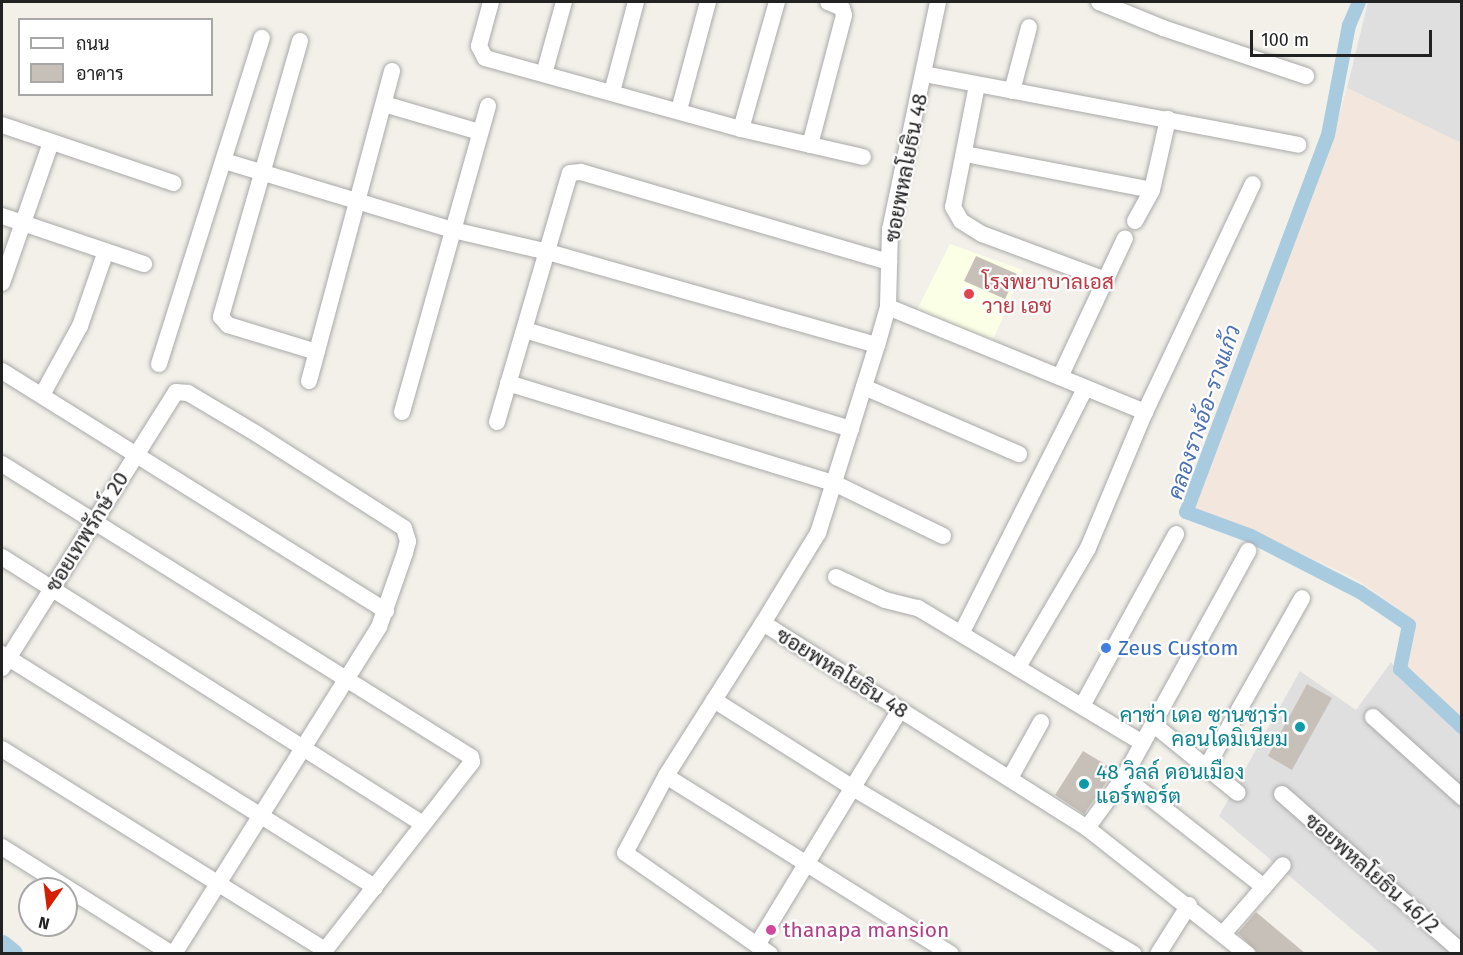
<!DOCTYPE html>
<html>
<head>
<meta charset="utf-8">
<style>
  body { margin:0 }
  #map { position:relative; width:1463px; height:955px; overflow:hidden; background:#f2f0e9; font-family:"Fira Sans",Sarabun,sans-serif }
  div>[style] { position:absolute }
  .residential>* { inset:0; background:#e0dfdf }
  .education>* { inset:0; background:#fbffe5 }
  .military>* { inset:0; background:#f3e6dc }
  .canal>* { height:14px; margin:-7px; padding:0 7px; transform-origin:7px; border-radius:7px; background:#a9cbe0 }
  .river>* { height:22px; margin:-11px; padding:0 11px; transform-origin:11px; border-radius:11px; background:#a9cbe0 }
  .building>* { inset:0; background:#c7c0b8 }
  .roads { filter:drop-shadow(0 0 2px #a9a9a9) drop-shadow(0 0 2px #a9a9a9) }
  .minor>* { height:16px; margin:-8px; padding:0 8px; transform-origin:8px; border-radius:8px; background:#fff }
  .dots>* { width:16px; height:16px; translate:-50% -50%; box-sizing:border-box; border:3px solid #fff; border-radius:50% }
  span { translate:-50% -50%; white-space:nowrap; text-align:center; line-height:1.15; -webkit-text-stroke:4.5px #fff; paint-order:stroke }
  .street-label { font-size:21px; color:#222 }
  .health-label { font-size:21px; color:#be3a42 }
  .left { translate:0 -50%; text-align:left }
  .shop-label { font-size:21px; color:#366cbe }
  .culture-label { font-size:21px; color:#0d838f }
  .right { translate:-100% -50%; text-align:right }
  .hotel-label { font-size:21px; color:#b23c85 }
  .water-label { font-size:22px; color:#4b70b5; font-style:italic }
  .frame { position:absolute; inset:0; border:3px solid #222; pointer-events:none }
  .legend { position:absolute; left:18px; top:18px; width:195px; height:78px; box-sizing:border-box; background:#fff; border:2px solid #a7a7a7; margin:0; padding:8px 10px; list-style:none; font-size:18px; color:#222 }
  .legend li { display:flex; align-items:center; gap:12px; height:30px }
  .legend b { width:30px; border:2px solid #a7a7a7 }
  .north { position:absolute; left:18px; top:877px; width:60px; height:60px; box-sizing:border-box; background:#fff; border:2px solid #a7a7a7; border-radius:50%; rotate:194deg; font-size:16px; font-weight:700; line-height:24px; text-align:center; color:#222 }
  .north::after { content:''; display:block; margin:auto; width:21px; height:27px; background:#d42000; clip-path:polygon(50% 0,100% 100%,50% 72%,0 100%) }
  .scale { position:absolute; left:1250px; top:30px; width:182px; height:27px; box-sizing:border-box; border:3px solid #222; border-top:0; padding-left:8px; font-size:18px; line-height:21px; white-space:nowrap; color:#222; -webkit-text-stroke:4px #fff; paint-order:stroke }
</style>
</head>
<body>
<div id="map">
  <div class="residential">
    <div style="clip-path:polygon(1368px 2px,1461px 2px,1461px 143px,1347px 88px)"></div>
    <div style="clip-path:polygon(1391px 662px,1398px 674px,1461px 733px,1461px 953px,1380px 953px,1219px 816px,1300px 671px,1356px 710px)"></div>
  </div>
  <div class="education">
    <div style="clip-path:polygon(950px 244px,1023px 270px,991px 345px,916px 312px)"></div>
  </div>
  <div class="military">
    <div style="clip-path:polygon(1347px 88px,1461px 143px,1461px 721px,1405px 666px,1415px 621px,1356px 579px,1241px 526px,1193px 509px,1334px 134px)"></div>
  </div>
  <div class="canal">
    <div style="left:1359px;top:2px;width:25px;rotate:113deg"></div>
    <div style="left:1349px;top:25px;width:112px;rotate:100.8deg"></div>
    <div style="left:1328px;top:135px;width:403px;rotate:110.6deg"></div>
    <div style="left:1186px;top:512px;width:69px;rotate:20.3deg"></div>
    <div style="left:1251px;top:536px;width:123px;rotate:27.2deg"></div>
    <div style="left:1360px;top:592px;width:59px;rotate:34deg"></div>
    <div style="left:1409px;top:625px;width:45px;rotate:101.6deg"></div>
    <div style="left:1400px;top:669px;width:85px;rotate:43.1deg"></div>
  </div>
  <div class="river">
    <div style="left:2px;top:946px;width:13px;rotate:39deg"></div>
  </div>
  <div class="building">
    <div style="clip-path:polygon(976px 256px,1017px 274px,1005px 299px,964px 281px)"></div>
    <div style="clip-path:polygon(1307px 684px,1332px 698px,1292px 770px,1268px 756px)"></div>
    <div style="clip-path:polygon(1083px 751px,1115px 770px,1084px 814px,1055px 795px)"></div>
    <div style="clip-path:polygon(1256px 912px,1306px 954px,1259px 954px,1238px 933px)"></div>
  </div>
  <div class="roads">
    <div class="minor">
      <div style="left:491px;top:2px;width:46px;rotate:105.3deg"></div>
      <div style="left:479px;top:46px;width:13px;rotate:63deg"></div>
      <div style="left:485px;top:58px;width:266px;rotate:15.5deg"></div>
      <div style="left:741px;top:129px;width:125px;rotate:12.9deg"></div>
      <div style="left:938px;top:2px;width:232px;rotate:101.9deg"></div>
      <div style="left:890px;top:229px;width:78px;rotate:91.5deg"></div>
      <div style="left:888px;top:307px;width:40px;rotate:106deg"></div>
      <div style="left:877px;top:345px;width:197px;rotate:107.4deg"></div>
      <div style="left:818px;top:533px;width:105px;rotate:121.4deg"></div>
      <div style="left:763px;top:623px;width:383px;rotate:32.3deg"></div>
      <div style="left:1087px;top:828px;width:204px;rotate:38.2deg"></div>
      <div style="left:1099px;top:2px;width:69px;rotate:22.1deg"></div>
      <div style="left:1163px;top:28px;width:151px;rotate:18.6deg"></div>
      <div style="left:300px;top:41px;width:287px;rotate:106deg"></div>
      <div style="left:221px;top:317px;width:11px;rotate:49deg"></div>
      <div style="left:228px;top:325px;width:93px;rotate:16.9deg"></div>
      <div style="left:544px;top:74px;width:75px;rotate:-74.5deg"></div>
      <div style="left:924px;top:74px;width:381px;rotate:10.7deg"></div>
      <div style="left:977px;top:85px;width:124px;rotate:101.1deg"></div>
      <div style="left:953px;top:207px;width:16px;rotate:60deg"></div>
      <div style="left:961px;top:221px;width:25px;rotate:32deg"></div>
      <div style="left:982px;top:234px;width:132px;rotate:20.4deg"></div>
      <div style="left:1012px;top:91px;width:66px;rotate:-75.1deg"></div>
      <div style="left:612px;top:92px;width:93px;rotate:-75.1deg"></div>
      <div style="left:384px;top:104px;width:100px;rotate:16.3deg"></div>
      <div style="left:679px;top:110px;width:112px;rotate:-75deg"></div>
      <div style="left:2px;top:125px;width:181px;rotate:18.7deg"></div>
      <div style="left:741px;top:129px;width:132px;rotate:-74.2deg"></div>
      <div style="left:810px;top:145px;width:134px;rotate:-75.3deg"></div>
      <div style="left:844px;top:15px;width:7px;rotate:-106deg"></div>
      <div style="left:842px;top:8px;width:15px;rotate:-157deg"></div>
      <div style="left:965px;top:154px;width:190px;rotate:10.9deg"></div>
      <div style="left:224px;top:161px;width:239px;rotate:16.8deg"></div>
      <div style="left:453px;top:230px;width:98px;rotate:13deg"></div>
      <div style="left:548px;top:252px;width:342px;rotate:15.8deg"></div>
      <div style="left:2px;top:216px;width:150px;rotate:18.7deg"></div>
      <div style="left:1135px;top:221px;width:35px;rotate:-61deg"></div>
      <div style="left:1152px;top:190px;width:73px;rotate:-77.3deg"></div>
      <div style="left:2px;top:283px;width:149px;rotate:-70.8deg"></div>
      <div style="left:888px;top:307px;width:278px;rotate:22.2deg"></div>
      <div style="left:525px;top:330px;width:341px;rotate:16.9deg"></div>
      <div style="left:159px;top:364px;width:342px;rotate:-72.5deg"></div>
      <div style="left:2px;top:371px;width:453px;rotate:32deg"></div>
      <div style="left:1060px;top:377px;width:153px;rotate:-64.9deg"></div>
      <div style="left:309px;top:381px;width:321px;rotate:-75deg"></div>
      <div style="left:508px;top:383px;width:343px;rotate:17.1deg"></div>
      <div style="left:836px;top:484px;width:119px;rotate:25.9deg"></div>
      <div style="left:864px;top:387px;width:169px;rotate:23.4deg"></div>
      <div style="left:42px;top:395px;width:79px;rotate:-61.2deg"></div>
      <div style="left:80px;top:326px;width:79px;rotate:-70.9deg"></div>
      <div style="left:402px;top:412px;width:318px;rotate:-74.3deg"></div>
      <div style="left:497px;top:422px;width:259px;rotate:-73.7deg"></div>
      <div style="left:570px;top:173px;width:11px;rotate:-5deg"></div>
      <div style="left:581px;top:172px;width:321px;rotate:16.3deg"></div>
      <div style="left:2px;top:464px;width:553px;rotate:31.99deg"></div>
      <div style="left:471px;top:757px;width:5px;rotate:79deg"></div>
      <div style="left:472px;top:762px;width:239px;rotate:128deg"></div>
      <div style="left:325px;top:950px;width:380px;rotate:-148.1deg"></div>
      <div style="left:2px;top:557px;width:498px;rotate:32.4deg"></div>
      <div style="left:836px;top:577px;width:54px;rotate:25.1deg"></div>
      <div style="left:885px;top:600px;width:34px;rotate:14deg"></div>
      <div style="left:918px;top:608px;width:262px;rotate:31deg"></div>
      <div style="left:763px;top:623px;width:181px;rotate:122.4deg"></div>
      <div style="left:666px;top:776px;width:87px;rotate:118deg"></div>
      <div style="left:625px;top:853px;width:177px;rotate:34.9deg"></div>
      <div style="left:962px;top:632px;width:273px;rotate:-63.2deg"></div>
      <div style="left:2px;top:654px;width:440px;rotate:32deg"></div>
      <div style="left:1018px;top:667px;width:138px;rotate:-59.5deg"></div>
      <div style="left:1088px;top:548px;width:147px;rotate:-67.3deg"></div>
      <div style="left:1145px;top:412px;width:252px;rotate:-64.7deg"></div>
      <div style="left:2px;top:668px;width:326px;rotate:-57.8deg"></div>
      <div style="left:176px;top:392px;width:12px;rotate:5deg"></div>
      <div style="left:188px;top:393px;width:80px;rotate:30.7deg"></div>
      <div style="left:257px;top:434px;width:174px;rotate:32.6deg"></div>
      <div style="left:404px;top:528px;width:14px;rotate:73deg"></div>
      <div style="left:408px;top:541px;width:12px;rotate:104deg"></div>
      <div style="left:405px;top:553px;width:78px;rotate:109.4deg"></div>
      <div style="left:379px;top:627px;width:386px;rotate:122.1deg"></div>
      <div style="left:714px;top:700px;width:165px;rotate:32.3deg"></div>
      <div style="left:853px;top:788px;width:326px;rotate:30.6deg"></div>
      <div style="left:1082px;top:706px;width:196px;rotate:-61.3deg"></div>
      <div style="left:1373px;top:717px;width:120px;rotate:42deg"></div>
      <div style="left:1153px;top:724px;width:109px;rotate:39.1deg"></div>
      <div style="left:1206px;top:768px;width:195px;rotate:-60.5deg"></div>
      <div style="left:666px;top:776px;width:336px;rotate:32deg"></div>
      <div style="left:1124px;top:777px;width:178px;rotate:38.2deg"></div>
      <div style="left:1010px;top:778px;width:64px;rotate:-61deg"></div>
      <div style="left:1282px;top:794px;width:240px;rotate:41.3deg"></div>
      <div style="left:1087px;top:828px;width:63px;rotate:-54deg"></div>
      <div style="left:1124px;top:777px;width:258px;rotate:-61.2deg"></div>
      <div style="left:2px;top:847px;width:201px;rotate:32.2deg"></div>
      <div style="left:1223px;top:934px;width:91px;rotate:-49deg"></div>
      <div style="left:757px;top:945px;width:275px;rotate:-58.7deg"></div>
      <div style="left:1158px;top:954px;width:58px;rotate:-57.7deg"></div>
    </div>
  </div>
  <div class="dots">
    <div style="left:969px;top:294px;background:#e0444e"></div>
    <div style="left:1106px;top:648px;background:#3f7fe0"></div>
    <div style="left:1300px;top:727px;background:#0f9aa8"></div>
    <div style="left:1084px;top:784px;background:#0f9aa8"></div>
    <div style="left:771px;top:930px;background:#d1479c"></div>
  </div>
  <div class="street-label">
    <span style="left:906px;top:168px;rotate:-79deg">ซอยพหลโยธิน 48</span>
    <span style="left:87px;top:532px;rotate:-58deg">ซอยเทพรักษ์ 20</span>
    <span style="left:842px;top:673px;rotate:32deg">ซอยพหลโยธิน 48</span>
    <span style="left:1372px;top:873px;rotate:41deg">ซอยพหลโยธิน 46/2</span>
  </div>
  <div class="health-label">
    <span class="left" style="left:982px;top:294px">โรงพยาบาลเอส<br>วาย เอช</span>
  </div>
  <div class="shop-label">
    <span class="left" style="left:1118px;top:648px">Zeus Custom</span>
  </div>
  <div class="culture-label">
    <span class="right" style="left:1288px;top:727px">คาซ่า เดอ ซานซาร่า<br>คอนโดมิเนี่ยม</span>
    <span class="left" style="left:1096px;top:784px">48 วิลล์ ดอนเมือง<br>แอร์พอร์ต</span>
  </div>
  <div class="hotel-label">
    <span class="left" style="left:783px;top:930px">thanapa mansion</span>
  </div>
  <div class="water-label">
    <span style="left:1204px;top:412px;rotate:-71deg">คลองรางอ้อ-รางแก้ว</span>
  </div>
  <div class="frame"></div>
  <ul class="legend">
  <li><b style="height:8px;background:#fff"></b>ถนน</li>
  <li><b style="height:16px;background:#c7c0b8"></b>อาคาร</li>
  </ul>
  <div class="north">N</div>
  <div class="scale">100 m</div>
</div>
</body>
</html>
